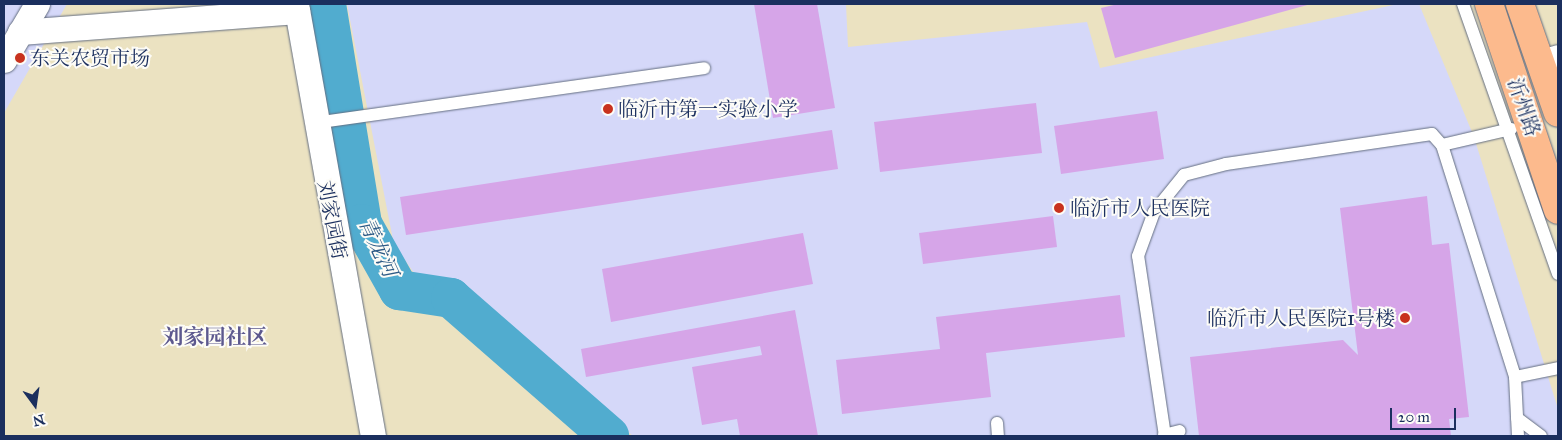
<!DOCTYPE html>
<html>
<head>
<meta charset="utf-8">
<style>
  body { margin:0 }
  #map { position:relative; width:1562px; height:440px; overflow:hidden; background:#ebe2c1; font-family:"IM FELL Great Primer","Noto Serif SC",serif }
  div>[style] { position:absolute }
  .built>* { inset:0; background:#d5d8f9 }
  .river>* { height:40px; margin:-20px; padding:0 20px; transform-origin:20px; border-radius:20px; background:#51accf }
  .building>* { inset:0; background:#d6a5e8 }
  .roads { filter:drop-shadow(0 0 1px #646e81) drop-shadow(0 0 1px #646e81) }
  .service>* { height:12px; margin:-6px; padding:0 6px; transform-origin:6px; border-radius:6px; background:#fff }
  .minor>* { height:25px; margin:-12.5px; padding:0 12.5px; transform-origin:12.5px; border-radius:12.5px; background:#fff }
  .primary>* { height:28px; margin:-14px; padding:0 14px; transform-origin:14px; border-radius:14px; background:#fcba8d }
  .dots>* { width:14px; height:14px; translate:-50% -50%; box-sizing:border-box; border:2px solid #fdfcf7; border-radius:50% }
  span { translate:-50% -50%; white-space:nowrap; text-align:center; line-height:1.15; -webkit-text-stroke:4px #fdfcf7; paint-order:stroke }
  .poi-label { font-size:20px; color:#1b2f5e }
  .left { translate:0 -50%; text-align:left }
  .right { translate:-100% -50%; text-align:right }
  .street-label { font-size:20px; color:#1b2f5e }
  .water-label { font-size:21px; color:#2e5b86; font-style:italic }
  .neighbourhood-label { font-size:21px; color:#5c588e; font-weight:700 }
  .frame { position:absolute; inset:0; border:5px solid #1b2f5e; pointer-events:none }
  .north { position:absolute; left:10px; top:380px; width:50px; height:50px; -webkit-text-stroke:4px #fdfcf7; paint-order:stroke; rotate:166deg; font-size:14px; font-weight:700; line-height:20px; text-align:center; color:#1b2f5e }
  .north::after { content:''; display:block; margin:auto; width:18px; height:22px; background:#1b2f5e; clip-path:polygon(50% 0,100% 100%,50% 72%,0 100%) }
  .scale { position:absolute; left:1390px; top:408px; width:66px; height:22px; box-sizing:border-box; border:2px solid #1b2f5e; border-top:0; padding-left:6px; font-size:15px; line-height:18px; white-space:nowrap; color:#1b2f5e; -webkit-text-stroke:4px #fdfcf7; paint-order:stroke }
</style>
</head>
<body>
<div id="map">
  <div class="built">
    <div style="clip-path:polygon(4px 4px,67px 4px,4px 113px)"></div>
    <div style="clip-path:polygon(347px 4px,846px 4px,848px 47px,1087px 22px,1100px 68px,1398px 4px,1419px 4px,1474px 137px,1558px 409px,1558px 436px,633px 436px,453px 286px,417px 277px,394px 245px)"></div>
  </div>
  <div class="river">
    <div style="left:326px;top:4px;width:223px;rotate:80.7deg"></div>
    <div style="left:362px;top:224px;width:76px;rotate:60.7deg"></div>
    <div style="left:399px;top:290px;width:53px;rotate:8.7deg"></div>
    <div style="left:451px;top:298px;width:210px;rotate:41.1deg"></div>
  </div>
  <div class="building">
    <div style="clip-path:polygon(754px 4px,817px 4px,835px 108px,773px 118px)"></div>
    <div style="clip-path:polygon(1118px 4px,1311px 4px,1115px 58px,1101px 8px)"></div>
    <div style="clip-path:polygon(1036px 103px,1042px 153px,880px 172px,874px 122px)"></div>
    <div style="clip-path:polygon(1157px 111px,1164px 159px,1061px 174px,1054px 126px)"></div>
    <div style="clip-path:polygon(832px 130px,838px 169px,406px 235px,400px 197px)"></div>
    <div style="clip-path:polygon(1427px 196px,1432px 245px,1449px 243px,1469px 417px,1449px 419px,1451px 436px,1199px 436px,1190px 357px,1343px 340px,1358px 355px,1340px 208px)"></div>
    <div style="clip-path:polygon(1053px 216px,1057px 247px,923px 264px,919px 233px)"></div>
    <div style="clip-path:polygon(803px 233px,813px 284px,611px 322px,602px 269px)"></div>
    <div style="clip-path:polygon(1120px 295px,1125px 337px,986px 353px,991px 397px,842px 414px,836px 360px,940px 349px,936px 317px)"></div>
    <div style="clip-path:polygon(795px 310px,818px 436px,740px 436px,737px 419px,702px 425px,692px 367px,762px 355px,760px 346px,586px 377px,581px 349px)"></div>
  </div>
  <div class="roads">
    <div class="service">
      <div style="left:1463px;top:4px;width:286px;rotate:70.6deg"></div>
      <div style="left:314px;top:123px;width:394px;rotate:-8deg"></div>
      <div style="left:1442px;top:145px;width:71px;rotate:-13.1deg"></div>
      <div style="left:1515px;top:377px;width:44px;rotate:-11.8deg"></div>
      <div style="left:1517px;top:418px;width:30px;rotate:37deg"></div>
      <div style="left:997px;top:423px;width:13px;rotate:86deg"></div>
      <div style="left:1164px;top:435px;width:16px;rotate:-14deg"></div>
      <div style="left:1165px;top:436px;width:182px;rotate:-98.5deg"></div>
      <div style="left:1138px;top:256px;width:47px;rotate:-70deg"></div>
      <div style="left:1154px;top:212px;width:48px;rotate:-51deg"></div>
      <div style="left:1184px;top:175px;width:43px;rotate:-14.7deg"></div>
      <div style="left:1226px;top:164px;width:208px;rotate:-8.3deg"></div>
      <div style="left:1432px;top:134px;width:15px;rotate:48deg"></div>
      <div style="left:1442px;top:145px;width:243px;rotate:72.5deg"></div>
      <div style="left:1515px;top:377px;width:59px;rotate:87.1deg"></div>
    </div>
    <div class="minor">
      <div style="left:296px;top:4px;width:439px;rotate:79.9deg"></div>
      <div style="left:20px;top:32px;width:278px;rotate:-4.3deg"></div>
      <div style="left:4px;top:60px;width:65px;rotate:-59.5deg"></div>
      <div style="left:1541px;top:62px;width:18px;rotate:-16deg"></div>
    </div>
    <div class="primary">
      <div style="left:1489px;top:4px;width:217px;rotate:71.5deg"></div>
      <div style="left:1520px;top:4px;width:115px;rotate:70.8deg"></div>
    </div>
  </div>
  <div class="dots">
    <div style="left:20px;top:58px;background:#c8321e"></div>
    <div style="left:608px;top:109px;background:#c8321e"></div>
    <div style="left:1059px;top:208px;background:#c8321e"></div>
    <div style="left:1405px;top:318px;background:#c8321e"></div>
  </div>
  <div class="poi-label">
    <span class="left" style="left:30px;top:58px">东关农贸市场</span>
    <span class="left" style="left:618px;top:109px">临沂市第一实验小学</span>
    <span class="left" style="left:1070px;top:208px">临沂市人民医院</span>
    <span class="right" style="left:1395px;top:318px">临沂市人民医院1号楼</span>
  </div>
  <div class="street-label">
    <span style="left:1524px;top:107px;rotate:71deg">沂州路</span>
    <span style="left:332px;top:220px;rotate:79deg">刘家园街</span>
  </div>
  <div class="water-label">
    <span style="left:378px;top:247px;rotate:65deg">青龙河</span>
  </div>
  <div class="neighbourhood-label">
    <span style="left:215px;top:337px">刘家园社区</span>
  </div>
  <div class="frame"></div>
  <div class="north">N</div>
  <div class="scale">20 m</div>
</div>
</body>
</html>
